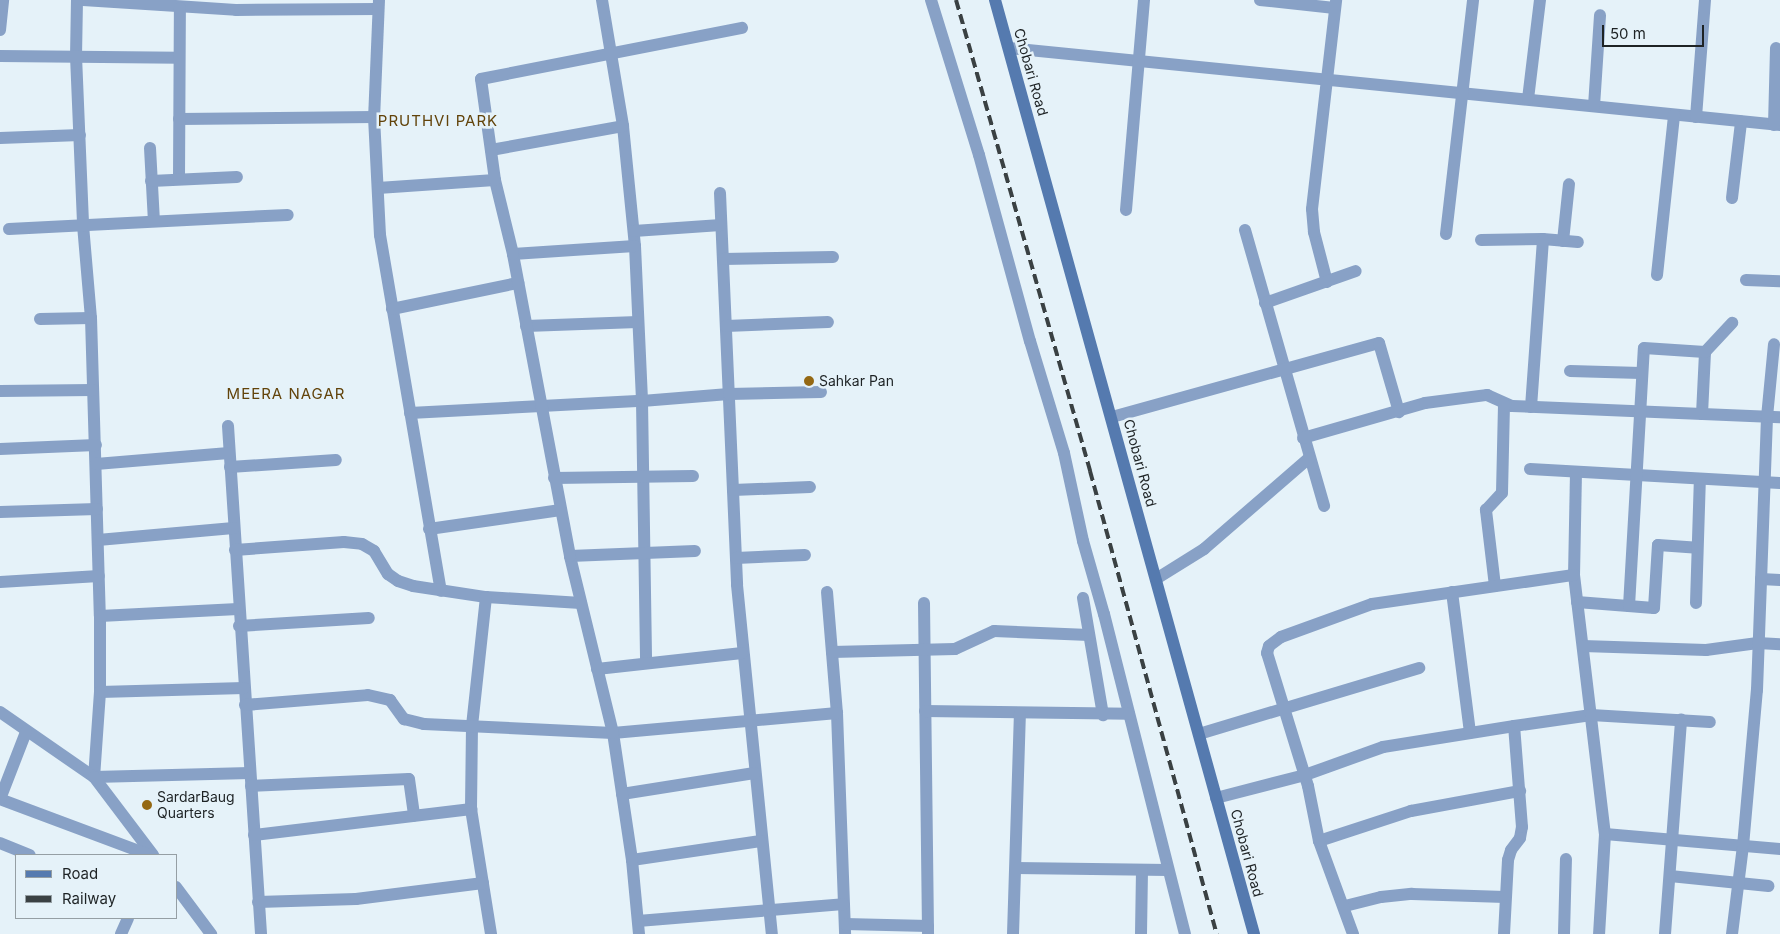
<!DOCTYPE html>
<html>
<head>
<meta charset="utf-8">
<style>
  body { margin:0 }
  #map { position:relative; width:1780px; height:934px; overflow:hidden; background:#e5f2f9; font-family:Inter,sans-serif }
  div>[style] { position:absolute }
  .street>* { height:12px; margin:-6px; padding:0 6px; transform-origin:6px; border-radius:6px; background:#88a1c6 }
  .secondary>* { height:12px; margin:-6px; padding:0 6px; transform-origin:6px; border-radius:6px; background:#557aaf }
  .rail>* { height:4px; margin-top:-2px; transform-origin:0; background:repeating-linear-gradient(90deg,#3a4143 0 10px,transparent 0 15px) }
  .dots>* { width:14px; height:14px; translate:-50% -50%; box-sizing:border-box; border:2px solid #e5f2f9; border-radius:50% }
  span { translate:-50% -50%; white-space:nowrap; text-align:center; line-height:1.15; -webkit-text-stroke:5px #e5f2f9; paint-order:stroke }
  .street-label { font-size:14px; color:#1e2325 }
  .poi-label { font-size:14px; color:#1e2325 }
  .left { translate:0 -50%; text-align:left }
  .neighbourhood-label { font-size:15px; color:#62430a; letter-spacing:1px }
  .legend { position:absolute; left:15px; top:854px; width:162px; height:65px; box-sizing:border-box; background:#e5f2f9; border:1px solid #959fa4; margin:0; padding:6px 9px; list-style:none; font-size:15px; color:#1e2325 }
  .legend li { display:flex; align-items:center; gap:10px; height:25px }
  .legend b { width:25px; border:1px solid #959fa4 }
  .scale { position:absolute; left:1602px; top:25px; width:102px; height:22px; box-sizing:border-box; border:2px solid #1e2325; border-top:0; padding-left:6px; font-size:15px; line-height:18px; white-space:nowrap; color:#1e2325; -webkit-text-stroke:4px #e5f2f9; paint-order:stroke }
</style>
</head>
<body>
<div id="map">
  <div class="street">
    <div style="left:77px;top:0;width:56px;rotate:91deg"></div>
    <div style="left:76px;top:56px;width:169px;rotate:87.6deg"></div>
    <div style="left:83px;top:225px;width:93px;rotate:85.1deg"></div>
    <div style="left:91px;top:318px;width:298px;rotate:88.3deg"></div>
    <div style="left:100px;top:616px;width:76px;rotate:90deg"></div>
    <div style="left:100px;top:692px;width:85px;rotate:94deg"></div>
    <div style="left:94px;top:777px;width:156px;rotate:-1.5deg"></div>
    <div style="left:83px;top:0;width:153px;rotate:3.7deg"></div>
    <div style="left:236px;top:10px;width:142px;rotate:-0.4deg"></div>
    <div style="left:379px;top:0;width:117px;rotate:92.4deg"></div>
    <div style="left:374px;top:117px;width:118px;rotate:87.1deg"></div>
    <div style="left:380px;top:235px;width:361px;rotate:80.3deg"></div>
    <div style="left:602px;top:0;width:128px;rotate:80.5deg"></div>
    <div style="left:623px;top:126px;width:121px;rotate:84.3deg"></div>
    <div style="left:635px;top:246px;width:155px;rotate:87.4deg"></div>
    <div style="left:642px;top:401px;width:262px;rotate:89.1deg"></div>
    <div style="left:931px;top:0;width:162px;rotate:72.8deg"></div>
    <div style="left:979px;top:155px;width:193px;rotate:74.7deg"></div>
    <div style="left:1030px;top:341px;width:117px;rotate:73.1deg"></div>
    <div style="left:1064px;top:453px;width:90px;rotate:77.8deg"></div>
    <div style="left:1083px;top:541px;width:76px;rotate:74deg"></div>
    <div style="left:1104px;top:614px;width:330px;rotate:75.8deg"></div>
    <div style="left:1260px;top:0;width:75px;rotate:6.1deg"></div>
    <div style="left:0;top:30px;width:30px;rotate:-84deg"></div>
    <div style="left:1009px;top:48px;width:775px;rotate:5.7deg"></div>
    <div style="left:0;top:56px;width:179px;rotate:0.6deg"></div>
    <div style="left:1528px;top:99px;width:100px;rotate:-83.1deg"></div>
    <div style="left:1594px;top:106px;width:91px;rotate:-86.2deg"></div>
    <div style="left:1696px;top:117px;width:117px;rotate:-85.6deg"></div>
    <div style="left:179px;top:119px;width:195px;rotate:-0.6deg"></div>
    <div style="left:1774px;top:125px;width:77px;rotate:-88.5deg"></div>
    <div style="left:0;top:138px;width:80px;rotate:-2.1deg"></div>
    <div style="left:150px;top:148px;width:73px;rotate:86.9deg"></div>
    <div style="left:491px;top:150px;width:134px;rotate:-10.3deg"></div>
    <div style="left:179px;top:179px;width:171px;rotate:-89.7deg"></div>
    <div style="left:151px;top:181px;width:86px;rotate:-2.7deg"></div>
    <div style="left:378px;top:188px;width:117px;rotate:-3.9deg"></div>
    <div style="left:720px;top:193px;width:392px;rotate:87.5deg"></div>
    <div style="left:737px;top:585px;width:351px;rotate:84.3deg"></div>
    <div style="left:1732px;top:198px;width:77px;rotate:-83.2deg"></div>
    <div style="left:1126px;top:210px;width:211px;rotate:-85.1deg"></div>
    <div style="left:9px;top:229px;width:279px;rotate:-2.9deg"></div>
    <div style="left:1245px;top:230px;width:287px;rotate:74deg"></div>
    <div style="left:634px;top:231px;width:87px;rotate:-3.9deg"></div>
    <div style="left:1446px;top:234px;width:236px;rotate:-83.4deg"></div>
    <div style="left:1481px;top:240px;width:62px;rotate:-0.9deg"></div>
    <div style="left:1543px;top:239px;width:35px;rotate:5deg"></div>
    <div style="left:1563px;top:241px;width:57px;rotate:-84deg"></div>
    <div style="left:513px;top:254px;width:122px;rotate:-3.8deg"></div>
    <div style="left:723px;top:259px;width:110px;rotate:-1deg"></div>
    <div style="left:1657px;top:275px;width:161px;rotate:-83.9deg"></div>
    <div style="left:1746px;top:280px;width:34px;rotate:2deg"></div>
    <div style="left:1327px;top:282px;width:52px;rotate:-104.6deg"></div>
    <div style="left:1314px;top:232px;width:23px;rotate:-95deg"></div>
    <div style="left:1312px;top:209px;width:210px;rotate:-83.4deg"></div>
    <div style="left:1265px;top:303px;width:96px;rotate:-19.4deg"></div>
    <div style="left:392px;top:309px;width:129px;rotate:-11.7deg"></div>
    <div style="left:40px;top:319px;width:51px;rotate:-1.1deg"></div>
    <div style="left:526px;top:326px;width:112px;rotate:-2deg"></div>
    <div style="left:726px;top:326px;width:102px;rotate:-2.2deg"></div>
    <div style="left:1570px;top:371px;width:71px;rotate:1.6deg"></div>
    <div style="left:0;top:391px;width:93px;rotate:-0.6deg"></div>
    <div style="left:1531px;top:407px;width:168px;rotate:-85.9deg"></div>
    <div style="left:410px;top:413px;width:232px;rotate:-3deg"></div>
    <div style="left:642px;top:401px;width:87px;rotate:-4.6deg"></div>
    <div style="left:729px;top:394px;width:92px;rotate:-1.2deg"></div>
    <div style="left:1702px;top:414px;width:62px;rotate:-87.2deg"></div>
    <div style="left:1112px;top:417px;width:277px;rotate:-15.5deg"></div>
    <div style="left:1379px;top:343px;width:72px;rotate:73.8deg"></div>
    <div style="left:228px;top:426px;width:509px;rotate:86.28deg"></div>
    <div style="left:1303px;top:438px;width:127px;rotate:-16deg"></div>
    <div style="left:1425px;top:403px;width:63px;rotate:-7.4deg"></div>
    <div style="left:1487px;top:395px;width:27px;rotate:24deg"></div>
    <div style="left:1512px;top:406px;width:268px;rotate:2.4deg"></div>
    <div style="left:0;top:449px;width:96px;rotate:-2.4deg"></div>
    <div style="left:96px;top:464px;width:133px;rotate:-4.7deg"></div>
    <div style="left:230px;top:467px;width:106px;rotate:-3.8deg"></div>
    <div style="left:1530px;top:469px;width:250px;rotate:3.2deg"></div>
    <div style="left:1576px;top:472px;width:103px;rotate:91.1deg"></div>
    <div style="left:1574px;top:575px;width:261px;rotate:83.2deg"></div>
    <div style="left:1605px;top:834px;width:100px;rotate:93.4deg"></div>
    <div style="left:554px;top:478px;width:139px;rotate:-0.8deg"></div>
    <div style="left:733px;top:490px;width:77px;rotate:-2.2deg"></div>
    <div style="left:0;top:512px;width:97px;rotate:-1.8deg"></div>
    <div style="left:429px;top:529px;width:133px;rotate:-8.2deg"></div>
    <div style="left:98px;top:540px;width:136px;rotate:-5.1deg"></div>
    <div style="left:235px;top:550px;width:109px;rotate:-4.2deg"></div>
    <div style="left:344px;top:542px;width:18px;rotate:6deg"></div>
    <div style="left:362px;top:544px;width:14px;rotate:30deg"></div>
    <div style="left:374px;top:551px;width:27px;rotate:59deg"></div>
    <div style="left:388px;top:574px;width:12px;rotate:35deg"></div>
    <div style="left:398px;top:581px;width:16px;rotate:18deg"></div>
    <div style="left:413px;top:586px;width:74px;rotate:8.6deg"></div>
    <div style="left:486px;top:597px;width:95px;rotate:3.6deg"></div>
    <div style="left:570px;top:556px;width:125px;rotate:-2.3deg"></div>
    <div style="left:736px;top:558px;width:69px;rotate:-2.5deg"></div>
    <div style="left:1156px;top:579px;width:57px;rotate:-32deg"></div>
    <div style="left:1204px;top:549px;width:139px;rotate:-40.9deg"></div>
    <div style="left:1761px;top:579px;width:19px;rotate:3deg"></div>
    <div style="left:0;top:582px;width:99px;rotate:-3.5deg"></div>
    <div style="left:1495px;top:586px;width:77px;rotate:-96.8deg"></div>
    <div style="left:1486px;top:510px;width:23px;rotate:-47deg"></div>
    <div style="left:1502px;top:493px;width:89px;rotate:-88.7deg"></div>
    <div style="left:827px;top:592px;width:121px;rotate:85.3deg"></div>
    <div style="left:837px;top:713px;width:221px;rotate:87.9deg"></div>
    <div style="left:1452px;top:592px;width:142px;rotate:82.7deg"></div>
    <div style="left:486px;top:597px;width:130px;rotate:96.2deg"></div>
    <div style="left:472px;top:726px;width:83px;rotate:90.7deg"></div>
    <div style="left:471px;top:809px;width:127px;rotate:80.9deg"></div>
    <div style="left:1083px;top:598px;width:119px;rotate:80.3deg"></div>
    <div style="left:1577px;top:602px;width:77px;rotate:4.5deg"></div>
    <div style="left:1654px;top:608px;width:63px;rotate:-86.4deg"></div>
    <div style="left:1658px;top:545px;width:39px;rotate:4deg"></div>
    <div style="left:924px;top:603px;width:331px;rotate:89.3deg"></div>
    <div style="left:1696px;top:603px;width:124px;rotate:-88.2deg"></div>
    <div style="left:1629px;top:606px;width:258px;rotate:-86.7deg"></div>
    <div style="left:1644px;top:348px;width:61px;rotate:3.8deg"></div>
    <div style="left:1705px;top:352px;width:40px;rotate:-47deg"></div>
    <div style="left:100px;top:616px;width:138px;rotate:-2.9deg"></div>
    <div style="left:239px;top:626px;width:130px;rotate:-3.5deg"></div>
    <div style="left:1583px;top:646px;width:123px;rotate:1.9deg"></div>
    <div style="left:1706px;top:650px;width:52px;rotate:-7.7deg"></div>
    <div style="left:1758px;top:643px;width:22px;rotate:3deg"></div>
    <div style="left:832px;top:652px;width:123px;rotate:-1.4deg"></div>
    <div style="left:955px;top:649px;width:43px;rotate:-24.8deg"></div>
    <div style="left:994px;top:631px;width:95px;rotate:2.4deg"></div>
    <div style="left:597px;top:669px;width:146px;rotate:-6.3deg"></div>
    <div style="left:100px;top:692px;width:144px;rotate:-1.6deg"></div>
    <div style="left:245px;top:705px;width:123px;rotate:-4.6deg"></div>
    <div style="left:368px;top:695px;width:23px;rotate:13deg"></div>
    <div style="left:390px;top:700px;width:24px;rotate:54deg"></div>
    <div style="left:404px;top:719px;width:21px;rotate:14deg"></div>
    <div style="left:424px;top:724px;width:189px;rotate:2.7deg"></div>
    <div style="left:613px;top:733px;width:225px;rotate:-5.1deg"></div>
    <div style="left:925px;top:711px;width:204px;rotate:0.8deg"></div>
    <div style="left:0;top:712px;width:114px;rotate:34.7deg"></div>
    <div style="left:94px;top:777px;width:98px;rotate:52.9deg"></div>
    <div style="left:1199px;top:734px;width:230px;rotate:-16.7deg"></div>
    <div style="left:251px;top:786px;width:158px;rotate:-2.5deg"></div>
    <div style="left:409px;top:779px;width:37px;rotate:82deg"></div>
    <div style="left:622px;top:794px;width:134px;rotate:-9deg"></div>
    <div style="left:1216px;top:798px;width:92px;rotate:-14.5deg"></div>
    <div style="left:1305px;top:775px;width:83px;rotate:-19.7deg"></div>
    <div style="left:1383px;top:747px;width:133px;rotate:-9.1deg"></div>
    <div style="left:1514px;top:726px;width:78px;rotate:-8.1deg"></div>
    <div style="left:1591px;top:715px;width:119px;rotate:3.4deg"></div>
    <div style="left:0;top:799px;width:160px;rotate:20.5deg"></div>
    <div style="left:0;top:799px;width:72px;rotate:-68.8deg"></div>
    <div style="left:1605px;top:834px;width:176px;rotate:4.9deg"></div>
    <div style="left:254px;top:835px;width:219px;rotate:-6.8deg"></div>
    <div style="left:1319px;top:841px;width:97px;rotate:-18.1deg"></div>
    <div style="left:1411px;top:811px;width:111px;rotate:-10.4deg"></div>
    <div style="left:0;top:843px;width:32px;rotate:22deg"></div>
    <div style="left:632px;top:860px;width:130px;rotate:-8.4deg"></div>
    <div style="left:1016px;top:868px;width:152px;rotate:0.8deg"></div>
    <div style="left:1670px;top:876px;width:99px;rotate:5.8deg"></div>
    <div style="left:176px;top:887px;width:59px;rotate:53.3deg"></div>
    <div style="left:258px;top:902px;width:98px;rotate:-1.8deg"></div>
    <div style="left:356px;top:899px;width:128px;rotate:-7.2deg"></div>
    <div style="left:1345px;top:906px;width:37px;rotate:-14deg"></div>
    <div style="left:1381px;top:897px;width:31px;rotate:-6deg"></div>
    <div style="left:1412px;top:894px;width:93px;rotate:1.8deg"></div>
    <div style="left:638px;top:921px;width:206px;rotate:-4.7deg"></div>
    <div style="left:845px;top:924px;width:83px;rotate:1.4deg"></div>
    <div style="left:121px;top:934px;width:17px;rotate:-66deg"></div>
    <div style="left:639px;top:934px;width:74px;rotate:-95.4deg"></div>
    <div style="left:632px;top:860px;width:128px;rotate:-98.5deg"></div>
    <div style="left:613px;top:733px;width:182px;rotate:-103.7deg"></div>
    <div style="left:570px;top:556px;width:307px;rotate:-100.7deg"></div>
    <div style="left:513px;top:254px;width:76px;rotate:-103.7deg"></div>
    <div style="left:495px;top:180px;width:102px;rotate:-97.9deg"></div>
    <div style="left:481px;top:79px;width:266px;rotate:-11.1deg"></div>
    <div style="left:1013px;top:934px;width:221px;rotate:-88.2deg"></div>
    <div style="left:1141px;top:934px;width:64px;rotate:-89.1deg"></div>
    <div style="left:1353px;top:934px;width:99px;rotate:-110.1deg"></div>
    <div style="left:1319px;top:841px;width:56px;rotate:-101.3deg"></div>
    <div style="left:1308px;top:786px;width:139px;rotate:-107.1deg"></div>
    <div style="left:1267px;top:653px;width:7px;rotate:-74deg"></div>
    <div style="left:1269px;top:646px;width:15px;rotate:-37deg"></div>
    <div style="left:1281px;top:637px;width:97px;rotate:-19.9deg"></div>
    <div style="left:1372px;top:604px;width:204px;rotate:-8.2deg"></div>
    <div style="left:1504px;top:934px;width:74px;rotate:-86.9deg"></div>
    <div style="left:1508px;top:860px;width:10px;rotate:-73deg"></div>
    <div style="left:1511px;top:850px;width:15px;rotate:-53deg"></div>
    <div style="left:1520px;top:838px;width:11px;rotate:-80deg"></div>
    <div style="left:1522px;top:827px;width:101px;rotate:-94.5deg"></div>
    <div style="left:1564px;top:934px;width:75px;rotate:-88.5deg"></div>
    <div style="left:1665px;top:934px;width:215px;rotate:-85.7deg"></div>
    <div style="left:1732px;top:934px;width:89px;rotate:-82.9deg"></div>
    <div style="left:1743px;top:846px;width:157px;rotate:-84.9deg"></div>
    <div style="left:1757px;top:690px;width:273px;rotate:-87.9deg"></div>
    <div style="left:1767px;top:417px;width:73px;rotate:-84.5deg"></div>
  </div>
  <div class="secondary">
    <div style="left:995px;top:0;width:969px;rotate:74.5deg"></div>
  </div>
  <div class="rail">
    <div style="left:956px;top:0;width:490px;rotate:74.1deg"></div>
    <div style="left:1090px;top:471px;width:480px;rotate:74.7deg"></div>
  </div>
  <div class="dots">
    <div style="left:809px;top:381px;background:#946813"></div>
    <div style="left:147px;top:805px;background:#946813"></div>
  </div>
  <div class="street-label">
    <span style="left:1031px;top:72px;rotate:74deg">Chobari Road</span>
    <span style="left:1140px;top:463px;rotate:75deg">Chobari Road</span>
    <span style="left:1247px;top:853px;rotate:75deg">Chobari Road</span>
  </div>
  <div class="poi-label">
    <span class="left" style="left:819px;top:381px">Sahkar Pan</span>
    <span class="left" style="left:157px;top:805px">SardarBaug<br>Quarters</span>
  </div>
  <div class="neighbourhood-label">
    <span style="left:438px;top:121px">PRUTHVI PARK</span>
    <span style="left:286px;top:394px">MEERA NAGAR</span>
  </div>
  <ul class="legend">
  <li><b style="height:6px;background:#557aaf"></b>Road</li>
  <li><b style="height:6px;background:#3a4143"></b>Railway</li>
  </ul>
  <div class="scale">50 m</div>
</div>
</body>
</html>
